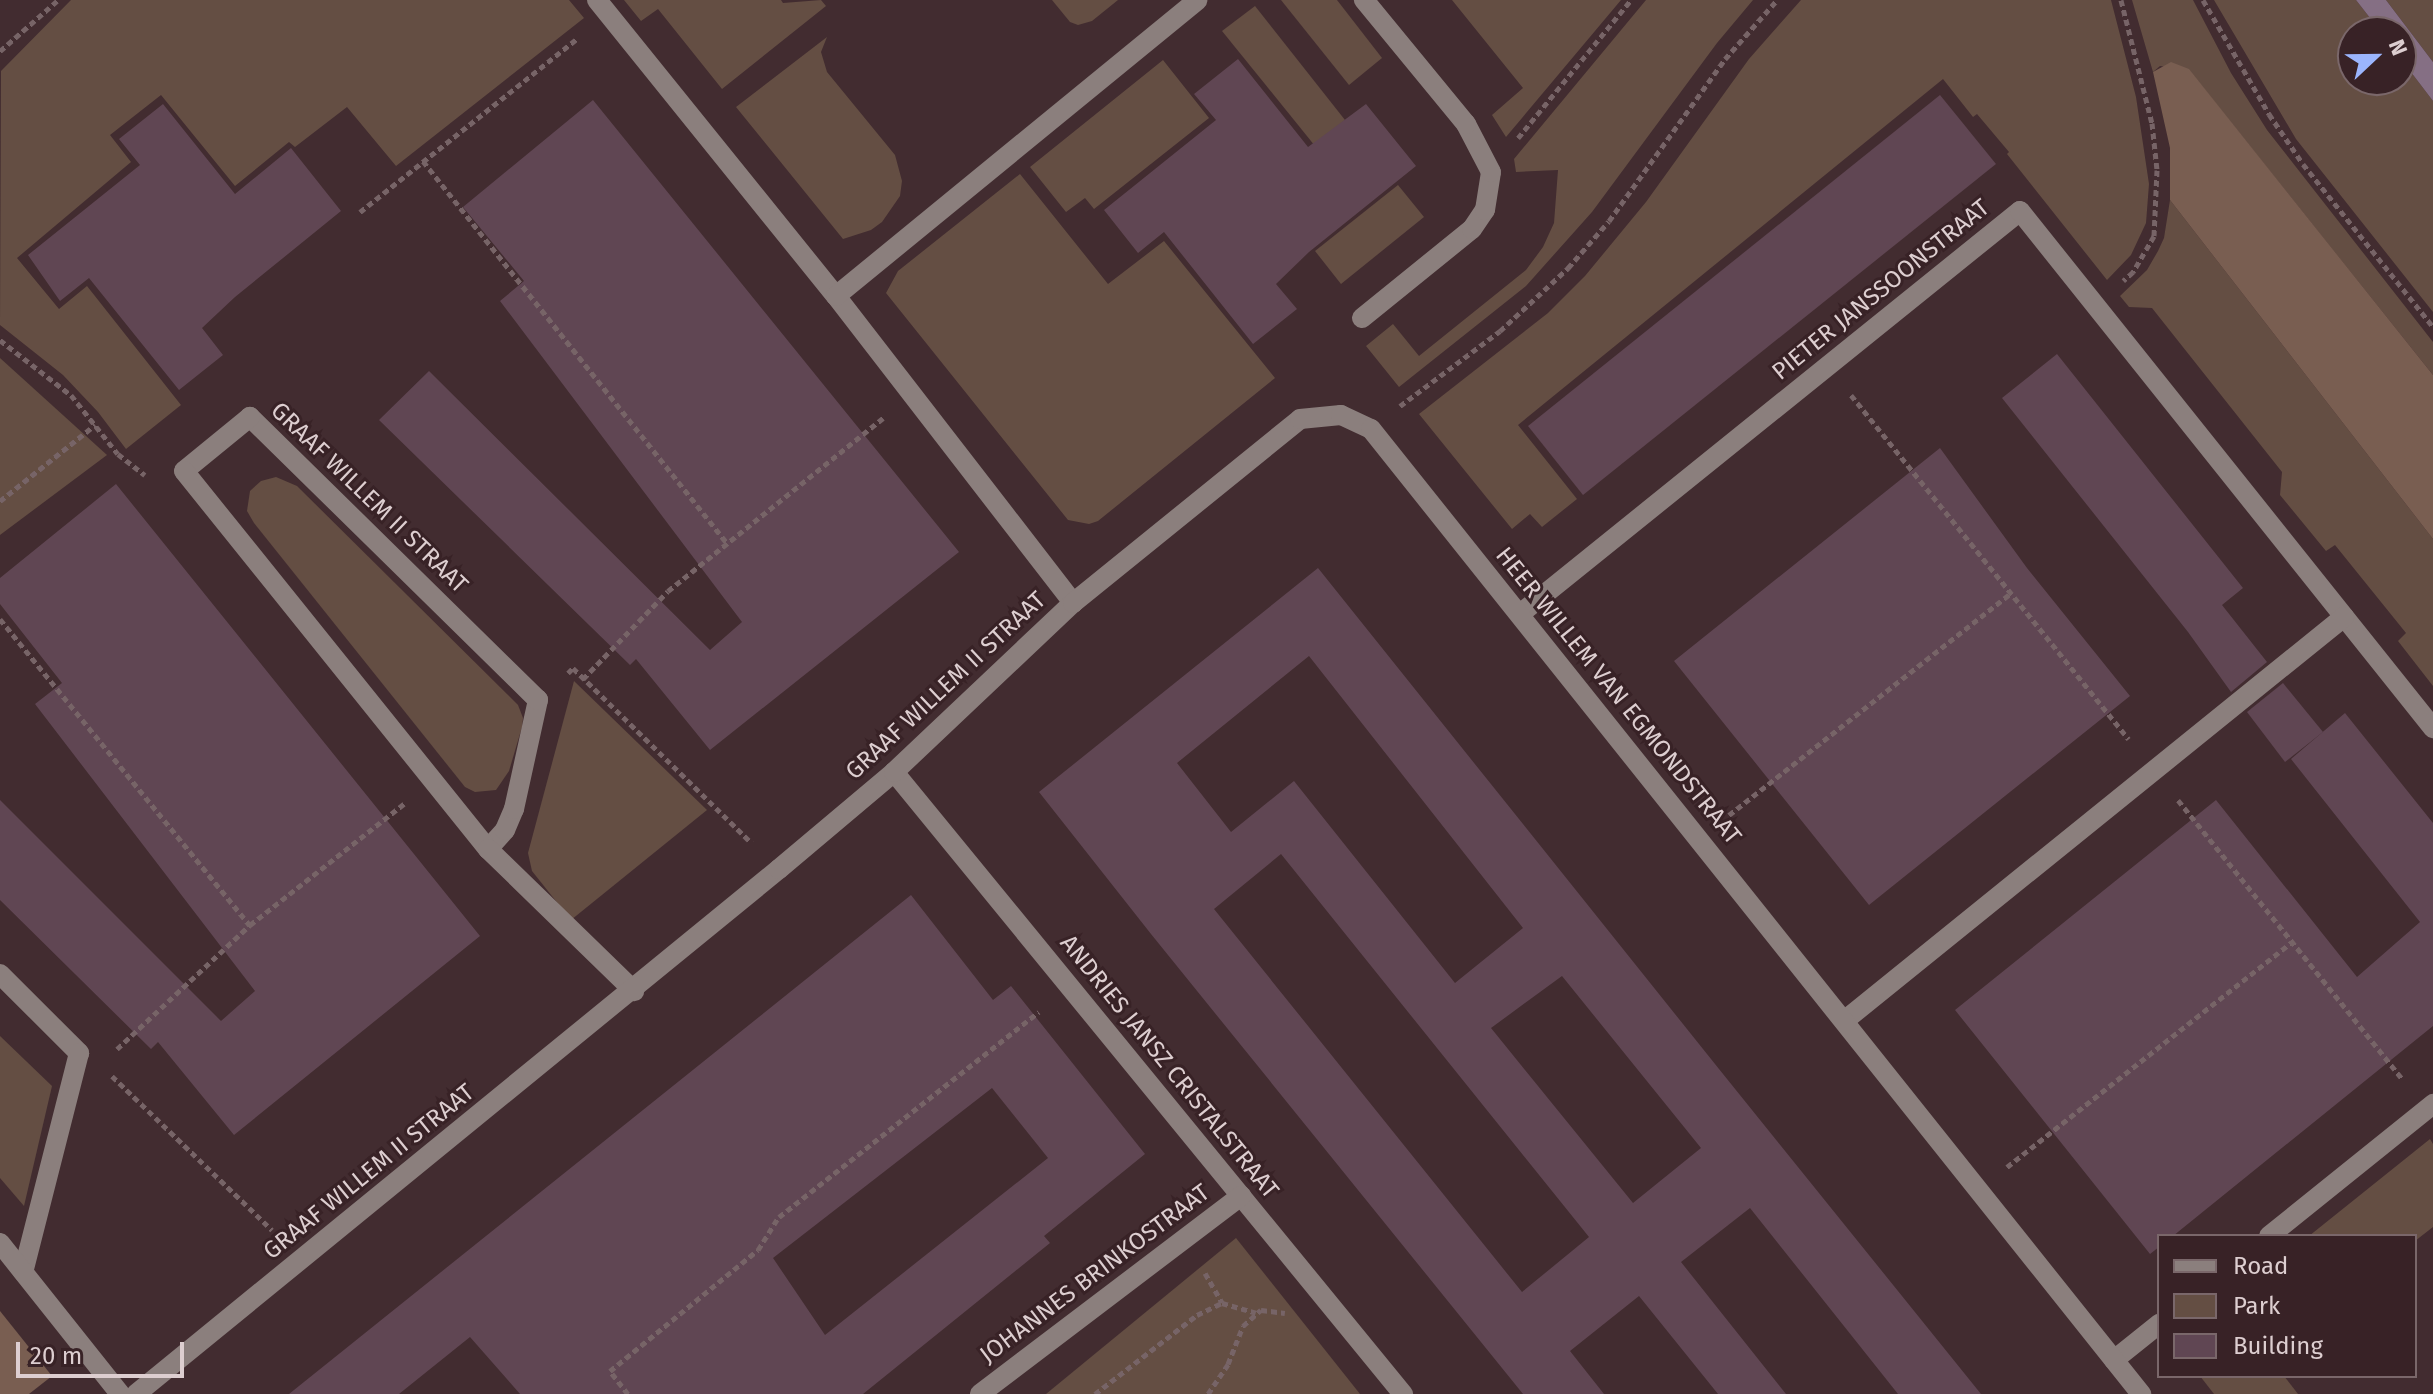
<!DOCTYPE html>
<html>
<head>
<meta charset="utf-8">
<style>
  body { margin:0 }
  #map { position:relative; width:2433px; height:1394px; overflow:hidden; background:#422c30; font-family:"Fira Sans",sans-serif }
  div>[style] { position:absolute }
  .green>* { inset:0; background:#644e43 }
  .forest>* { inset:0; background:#795e51 }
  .water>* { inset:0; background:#856f84 }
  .building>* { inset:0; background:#604653 }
  .path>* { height:5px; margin-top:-2.5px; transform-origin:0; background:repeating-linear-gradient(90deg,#776467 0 6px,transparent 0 10px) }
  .minor>* { height:20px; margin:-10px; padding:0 10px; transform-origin:10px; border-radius:10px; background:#8b7f7d }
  span { translate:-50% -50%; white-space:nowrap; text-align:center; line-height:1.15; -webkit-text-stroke:6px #382226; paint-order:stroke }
  .street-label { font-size:24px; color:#ddced0 }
  .legend { position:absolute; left:2157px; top:1234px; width:260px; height:144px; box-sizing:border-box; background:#382226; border:2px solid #7a676a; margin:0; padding:10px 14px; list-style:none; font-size:24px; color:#ddced0 }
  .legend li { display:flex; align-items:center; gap:16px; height:40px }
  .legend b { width:40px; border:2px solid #7a676a }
  .north { position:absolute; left:2337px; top:16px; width:80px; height:80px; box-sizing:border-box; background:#382226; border:2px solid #7a676a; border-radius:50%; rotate:68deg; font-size:22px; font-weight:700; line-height:32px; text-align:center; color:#ddced0 }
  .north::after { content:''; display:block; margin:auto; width:28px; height:36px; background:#9bb5fd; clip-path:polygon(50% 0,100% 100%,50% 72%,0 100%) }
  .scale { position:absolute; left:16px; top:1342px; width:168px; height:36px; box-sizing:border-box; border:4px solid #ddced0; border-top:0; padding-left:10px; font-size:24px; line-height:28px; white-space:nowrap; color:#ddced0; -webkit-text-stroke:6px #382226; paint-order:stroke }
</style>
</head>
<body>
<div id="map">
  <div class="green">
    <div style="clip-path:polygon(71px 0,569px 0,584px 18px,396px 166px,347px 107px,295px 147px,289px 142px,235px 186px,161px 95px,110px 135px,131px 162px,17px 258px,59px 309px,87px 286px,181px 405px,126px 449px,98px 412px,63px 375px,0 325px,1px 71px)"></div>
    <div style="clip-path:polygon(624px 0,781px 0,783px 3px,821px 0,826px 6px,722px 89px,658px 9px,641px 21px)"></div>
    <div style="clip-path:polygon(1052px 0,1118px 0,1092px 21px,1078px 25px,1070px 22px)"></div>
    <div style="clip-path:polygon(1281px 0,1337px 0,1382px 58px,1349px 85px)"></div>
    <div style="clip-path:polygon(1452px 0,1621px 0,1506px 137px,1492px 115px,1523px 88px)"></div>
    <div style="clip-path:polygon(1646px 0,1753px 0,1717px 43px,1592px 212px,1526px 286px,1399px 387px,1366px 346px,1393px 324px,1419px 356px,1526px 270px,1543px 247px,1554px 223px,1558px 170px,1516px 172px,1514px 159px)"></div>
    <div style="clip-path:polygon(1801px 0,2111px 0,2136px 97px,2149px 184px,2146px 223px,2131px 255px,2107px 280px,2007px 154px,2009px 152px,1977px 114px,1973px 117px,1943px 79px,1518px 425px,1577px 499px,1542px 527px,1530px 514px,1512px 529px,1419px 414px,1548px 313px,1585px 276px,1646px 202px,1749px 59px)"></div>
    <div style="clip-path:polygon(2132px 0,2193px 0,2231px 73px,2267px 130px,2433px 342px,2433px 375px,2189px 70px,2160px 66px,2153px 72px)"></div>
    <div style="clip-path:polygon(2214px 0,2356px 0,2381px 32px,2353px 32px,2353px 80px,2401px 80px,2401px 59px,2433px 101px,2433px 312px,2296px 139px)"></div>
    <div style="clip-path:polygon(2386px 0,2433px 0,2433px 62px)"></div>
    <div style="clip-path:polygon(1255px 6px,1345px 120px,1315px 146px,1222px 31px)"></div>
    <div style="clip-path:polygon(827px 37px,821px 52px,827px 72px,895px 155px,902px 181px,900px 196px,882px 222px,871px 230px,843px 239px,736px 107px)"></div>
    <div style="clip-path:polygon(1163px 60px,1209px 118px,1094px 209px,1085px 198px,1066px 212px,1030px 167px)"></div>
    <div style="clip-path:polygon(1020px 174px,1108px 284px,1164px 241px,1275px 378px,1098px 521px,1089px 524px,1068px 520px,886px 293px,898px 271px)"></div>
    <div style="clip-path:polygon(1398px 185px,1424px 217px,1341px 284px,1315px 251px)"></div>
    <div style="clip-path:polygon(2170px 200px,2433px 539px,2433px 686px,2398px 641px,2406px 633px,2335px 545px,2326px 551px,2280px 495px,2282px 472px,2152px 308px,2129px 307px,2120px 296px,2147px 270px,2158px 251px,2164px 238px)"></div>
    <div style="clip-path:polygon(0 358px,107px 455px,0 535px)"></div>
    <div style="clip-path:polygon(276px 477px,297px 486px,518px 705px,523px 718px,522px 727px,509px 771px,496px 790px,475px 792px,465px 787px,254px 523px,247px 511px,250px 491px,261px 481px)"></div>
    <div style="clip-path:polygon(574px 681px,707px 810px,571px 920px,532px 871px,528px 853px)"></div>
    <div style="clip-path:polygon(0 1036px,52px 1086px,24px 1206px,0 1178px)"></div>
    <div style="clip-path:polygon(2430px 1139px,2433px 1144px,2433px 1227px,2415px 1241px,2415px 1236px,2309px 1236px)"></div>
    <div style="clip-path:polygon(1236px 1238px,1360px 1394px,1046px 1394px)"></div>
    <div style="clip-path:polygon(2200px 1376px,2284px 1376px,2298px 1394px,2214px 1394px)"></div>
  </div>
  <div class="forest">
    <div style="clip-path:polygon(2171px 62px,2189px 69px,2433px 375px,2433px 539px,2170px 200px,2170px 148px,2153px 72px)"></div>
    <div style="clip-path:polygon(0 1311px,52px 1376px,29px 1394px,0 1394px)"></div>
  </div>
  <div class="water">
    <div style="clip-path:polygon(2356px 0,2386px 0,2433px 62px,2433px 101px,2401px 59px,2401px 32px,2381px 32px)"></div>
  </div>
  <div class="building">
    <div style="clip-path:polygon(1238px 59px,1308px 147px,1366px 104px,1416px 166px,1309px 252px,1276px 284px,1297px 309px,1253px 344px,1164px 232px,1138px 253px,1104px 210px,1216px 120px,1194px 94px)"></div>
    <div style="clip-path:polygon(1940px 95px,1996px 164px,1583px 495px,1528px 426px)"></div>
    <div style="clip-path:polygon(593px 100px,959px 552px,710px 750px,636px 659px,630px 665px,379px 420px,429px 371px,710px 650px,742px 622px,500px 301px,524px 281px,463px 207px)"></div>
    <div style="clip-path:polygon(163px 104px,235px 194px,291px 148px,341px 211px,235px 297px,202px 328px,223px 355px,179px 390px,89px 278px,60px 301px,28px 255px,140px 165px,119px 139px)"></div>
    <div style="clip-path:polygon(2057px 354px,2243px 588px,2222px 605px,2267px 662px,2231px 692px,2188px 632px,2002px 398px)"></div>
    <div style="clip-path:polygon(1940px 448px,2027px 568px,2130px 696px,1869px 905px,1674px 661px)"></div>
    <div style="clip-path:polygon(116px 484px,480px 936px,234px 1135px,158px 1042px,151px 1049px,0 900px,0 800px,221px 1021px,255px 991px,35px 704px,62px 683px,0 604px,0 578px)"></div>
    <div style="clip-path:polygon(evenodd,1318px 568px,1719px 1069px,1981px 1394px,1898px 1394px,1750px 1208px,1681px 1262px,1786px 1394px,1718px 1394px,1639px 1296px,1570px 1351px,1604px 1394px,1523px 1394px,1151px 934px,1039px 792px,1318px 568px,1309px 656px,1523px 928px,1455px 983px,1294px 781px,1231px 832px,1177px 763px,1309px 656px,1318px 568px,1281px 854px,1589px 1237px,1522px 1292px,1214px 909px,1281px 854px,1318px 568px,1562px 976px,1701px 1148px,1633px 1203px,1491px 1028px,1562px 976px)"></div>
    <div style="clip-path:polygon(2283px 683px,2323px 732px,2285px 762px,2247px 712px)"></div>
    <div style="clip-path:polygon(2345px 713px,2433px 823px,2433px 1026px,2173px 1236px,2159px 1236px,2159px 1247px,2150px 1254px,1955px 1010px,2216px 800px,2357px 977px,2420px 922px,2291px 759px)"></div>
    <div style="clip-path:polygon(evenodd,911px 895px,993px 1000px,1011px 986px,1145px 1154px,1044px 1236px,1050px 1243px,863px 1394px,520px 1394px,470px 1337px,399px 1394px,289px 1394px,911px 895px,992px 1088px,1048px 1158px,825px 1335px,773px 1258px,992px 1088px)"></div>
  </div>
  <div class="path">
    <div style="left:2121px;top:0;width:127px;rotate:75.9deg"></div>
    <div style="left:2152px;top:123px;width:47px;rotate:83.9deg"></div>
    <div style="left:2157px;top:170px;width:66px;rotate:92.6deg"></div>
    <div style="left:2154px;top:236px;width:42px;rotate:120.3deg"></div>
    <div style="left:2133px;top:272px;width:13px;rotate:138deg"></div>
    <div style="left:2203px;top:0;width:132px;rotate:59.9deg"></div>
    <div style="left:2269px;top:114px;width:60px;rotate:55.8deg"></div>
    <div style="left:2303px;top:164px;width:208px;rotate:51.4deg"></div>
    <div style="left:0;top:51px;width:77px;rotate:-41.3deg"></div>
    <div style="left:1518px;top:138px;width:178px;rotate:-50.7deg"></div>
    <div style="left:423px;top:161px;width:488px;rotate:51.5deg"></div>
    <div style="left:360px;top:212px;width:278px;rotate:-38.6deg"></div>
    <div style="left:0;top:340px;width:90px;rotate:37.8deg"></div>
    <div style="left:71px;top:395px;width:75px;rotate:51.5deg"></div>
    <div style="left:118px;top:454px;width:34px;rotate:38deg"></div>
    <div style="left:1851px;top:395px;width:442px;rotate:51.1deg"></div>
    <div style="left:1400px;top:406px;width:125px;rotate:-36.9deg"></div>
    <div style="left:1500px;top:331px;width:93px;rotate:-42.8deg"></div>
    <div style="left:1568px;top:268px;width:62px;rotate:-48.9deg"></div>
    <div style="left:1609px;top:221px;width:199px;rotate:-54.4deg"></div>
    <div style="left:1725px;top:59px;width:79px;rotate:-48.6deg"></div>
    <div style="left:0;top:501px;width:122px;rotate:-38.7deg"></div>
    <div style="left:0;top:619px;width:395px;rotate:50.8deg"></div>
    <div style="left:568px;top:673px;width:7px;rotate:-45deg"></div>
    <div style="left:573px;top:668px;width:250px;rotate:44.4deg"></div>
    <div style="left:583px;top:679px;width:122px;rotate:-46deg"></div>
    <div style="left:668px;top:591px;width:276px;rotate:-38.8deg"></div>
    <div style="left:2178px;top:800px;width:358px;rotate:51.2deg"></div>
    <div style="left:1729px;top:815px;width:359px;rotate:-38.2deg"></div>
    <div style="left:117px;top:1049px;width:182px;rotate:-43deg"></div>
    <div style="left:250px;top:925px;width:196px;rotate:-38.2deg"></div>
    <div style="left:112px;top:1076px;width:222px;rotate:43.9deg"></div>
    <div style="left:2007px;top:1167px;width:363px;rotate:-38.3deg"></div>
    <div style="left:1205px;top:1273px;width:34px;rotate:60deg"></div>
    <div style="left:1222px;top:1303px;width:35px;rotate:16deg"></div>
    <div style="left:628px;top:1394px;width:29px;rotate:-128deg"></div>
    <div style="left:610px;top:1371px;width:191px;rotate:-39.3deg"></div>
    <div style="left:758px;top:1250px;width:39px;rotate:-58deg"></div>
    <div style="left:779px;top:1217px;width:331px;rotate:-38.3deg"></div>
    <div style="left:1095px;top:1394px;width:129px;rotate:-37.8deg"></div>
    <div style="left:1197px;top:1315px;width:28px;rotate:-26deg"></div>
    <div style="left:1208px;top:1394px;width:36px;rotate:-56deg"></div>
    <div style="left:1228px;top:1364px;width:41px;rotate:-68.5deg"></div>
    <div style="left:1243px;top:1326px;width:24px;rotate:-42deg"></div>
    <div style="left:1261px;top:1310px;width:24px;rotate:7deg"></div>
  </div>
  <div class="minor">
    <div style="left:597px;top:0;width:380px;rotate:51.1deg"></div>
    <div style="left:836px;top:296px;width:388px;rotate:52.3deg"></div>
    <div style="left:836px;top:296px;width:467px;rotate:-39.3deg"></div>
    <div style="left:1362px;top:318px;width:141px;rotate:-39deg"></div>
    <div style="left:1472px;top:229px;width:23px;rotate:-56deg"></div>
    <div style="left:1485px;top:210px;width:38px;rotate:-81deg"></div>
    <div style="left:1491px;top:172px;width:54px;rotate:-117.5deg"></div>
    <div style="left:1466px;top:124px;width:161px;rotate:-129.4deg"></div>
    <div style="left:1520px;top:614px;width:642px;rotate:-38.87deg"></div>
    <div style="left:2020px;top:211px;width:662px;rotate:51.38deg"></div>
    <div style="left:894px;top:772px;width:804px;rotate:50.71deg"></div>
    <div style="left:488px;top:849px;width:25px;rotate:-48deg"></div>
    <div style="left:505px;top:830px;width:23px;rotate:-67deg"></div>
    <div style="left:514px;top:809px;width:112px;rotate:-77.6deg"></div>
    <div style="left:538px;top:700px;width:404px;rotate:-135.5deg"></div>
    <div style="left:250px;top:417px;width:85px;rotate:140.7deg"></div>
    <div style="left:184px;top:471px;width:485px;rotate:51.2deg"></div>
    <div style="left:488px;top:849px;width:204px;rotate:44.2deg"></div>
    <div style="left:0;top:974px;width:112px;rotate:45deg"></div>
    <div style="left:79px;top:1053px;width:226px;rotate:104.3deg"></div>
    <div style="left:1844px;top:1021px;width:643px;rotate:-38.94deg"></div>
    <div style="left:2269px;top:1236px;width:211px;rotate:-38.8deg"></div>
    <div style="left:0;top:1243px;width:193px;rotate:51.5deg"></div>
    <div style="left:2114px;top:1360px;width:58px;rotate:-38.7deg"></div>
    <div style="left:136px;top:1394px;width:830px;rotate:-39.23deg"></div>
    <div style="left:779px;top:869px;width:150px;rotate:-40.1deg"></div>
    <div style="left:894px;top:772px;width:246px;rotate:-43.4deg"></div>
    <div style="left:1073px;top:603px;width:292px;rotate:-39deg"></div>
    <div style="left:1300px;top:419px;width:41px;rotate:-5.6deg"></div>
    <div style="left:1341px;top:415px;width:33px;rotate:25deg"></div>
    <div style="left:1371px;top:429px;width:1235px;rotate:51.41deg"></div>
    <div style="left:980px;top:1394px;width:328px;rotate:-37.2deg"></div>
  </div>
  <div class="street-label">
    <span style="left:1881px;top:290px;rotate:-39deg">PIETER JANSSOONSTRAAT</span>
    <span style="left:369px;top:498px;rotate:44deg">GRAAF WILLEM II STRAAT</span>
    <span style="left:946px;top:686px;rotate:-43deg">GRAAF WILLEM II STRAAT</span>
    <span style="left:1618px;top:696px;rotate:51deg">HEER WILLEM VAN EGMONDSTRAAT</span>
    <span style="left:1169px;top:1067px;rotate:51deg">ANDRIES JANSZ CRISTALSTRAAT</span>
    <span style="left:369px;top:1172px;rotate:-39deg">GRAAF WILLEM II STRAAT</span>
    <span style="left:1095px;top:1274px;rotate:-37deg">JOHANNES BRINKOSTRAAT</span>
  </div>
  <ul class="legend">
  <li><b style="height:10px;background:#8b7f7d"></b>Road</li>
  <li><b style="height:22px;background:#644e43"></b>Park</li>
  <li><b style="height:22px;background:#604653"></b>Building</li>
  </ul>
  <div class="north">N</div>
  <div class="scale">20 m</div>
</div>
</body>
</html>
